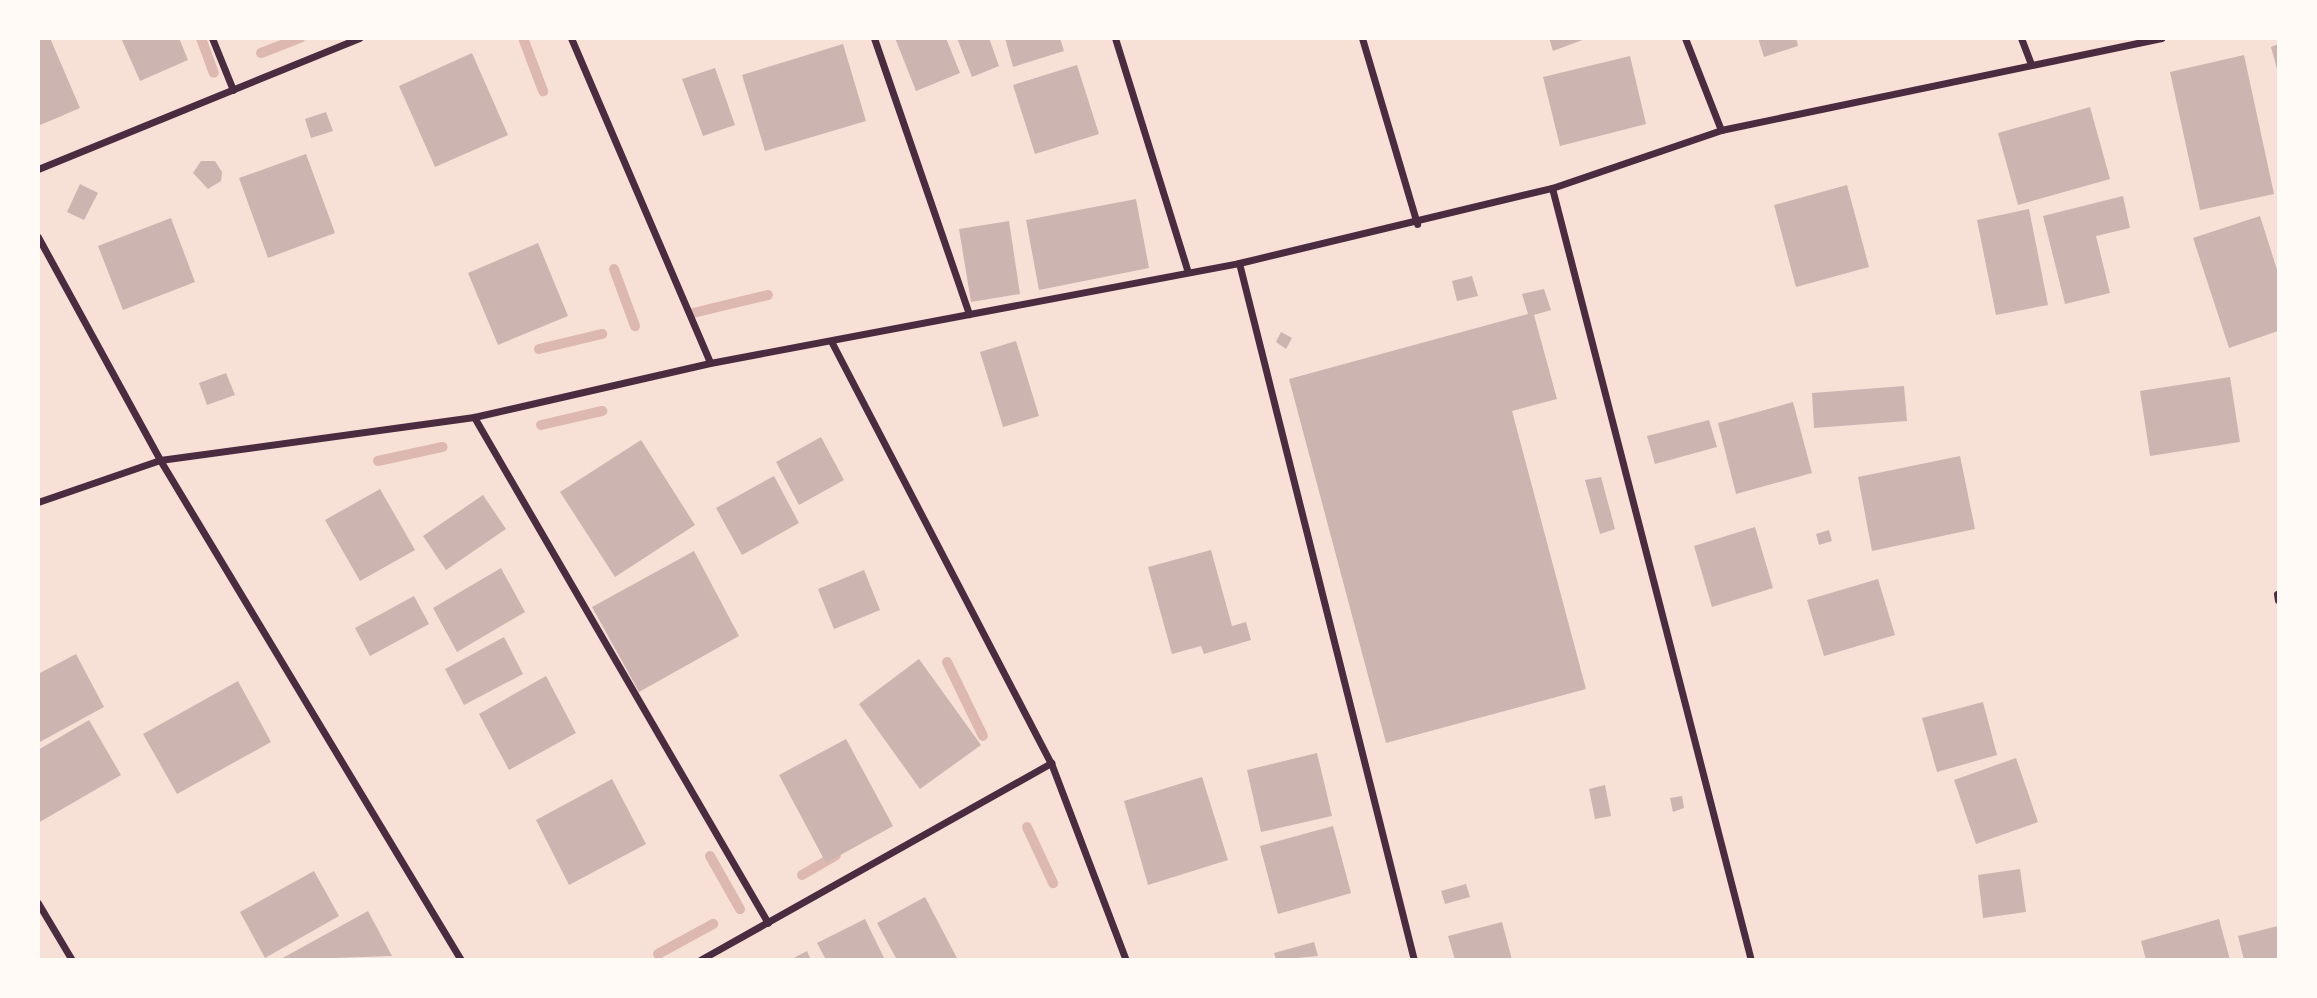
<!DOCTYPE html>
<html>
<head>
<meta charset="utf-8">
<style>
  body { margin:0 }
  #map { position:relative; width:2317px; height:998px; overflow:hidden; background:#f7e1d7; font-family:Manrope,sans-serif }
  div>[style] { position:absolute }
  .stream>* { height:10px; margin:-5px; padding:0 5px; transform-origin:5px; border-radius:5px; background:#dcb8b0 }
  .building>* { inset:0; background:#ccb4b1 }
  .minor>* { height:7px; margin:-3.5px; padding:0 3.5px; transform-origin:3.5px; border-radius:3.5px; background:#4a2c40 }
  span { translate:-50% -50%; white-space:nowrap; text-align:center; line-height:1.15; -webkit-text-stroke:6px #fffaf5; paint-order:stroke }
  .frame { position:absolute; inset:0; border:40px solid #fffaf5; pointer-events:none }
</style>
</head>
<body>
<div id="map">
  <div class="stream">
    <div style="left:201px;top:38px;width:37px;rotate:70deg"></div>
    <div style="left:523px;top:38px;width:57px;rotate:69.3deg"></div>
    <div style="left:261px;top:53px;width:42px;rotate:-21deg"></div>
    <div style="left:614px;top:269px;width:61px;rotate:69.8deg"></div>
    <div style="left:693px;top:313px;width:77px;rotate:-13.5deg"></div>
    <div style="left:539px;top:349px;width:65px;rotate:-13.4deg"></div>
    <div style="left:541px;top:425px;width:63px;rotate:-12.9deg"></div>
    <div style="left:378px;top:461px;width:66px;rotate:-12.3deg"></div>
    <div style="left:947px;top:662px;width:82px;rotate:64.1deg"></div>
    <div style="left:1027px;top:827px;width:62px;rotate:65.1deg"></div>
    <div style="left:710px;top:856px;width:61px;rotate:60.5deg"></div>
    <div style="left:802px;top:875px;width:39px;rotate:-30deg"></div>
    <div style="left:658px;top:954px;width:63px;rotate:-28.6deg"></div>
  </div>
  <div class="building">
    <div style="clip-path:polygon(38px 38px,50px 38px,80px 108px,38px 126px)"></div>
    <div style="clip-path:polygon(121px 38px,179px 38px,188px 60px,140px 81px)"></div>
    <div style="clip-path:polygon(895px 38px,946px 38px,960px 73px,916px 91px)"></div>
    <div style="clip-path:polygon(957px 38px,989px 38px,999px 66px,972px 77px)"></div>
    <div style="clip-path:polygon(1005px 38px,1060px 38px,1064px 51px,1013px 67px)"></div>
    <div style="clip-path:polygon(1549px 38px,1585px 38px,1585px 39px,1553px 51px)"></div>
    <div style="clip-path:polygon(1758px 38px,1796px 38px,1798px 46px,1764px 57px)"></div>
    <div style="clip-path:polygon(843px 44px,866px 121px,765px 151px,742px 75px)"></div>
    <div style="clip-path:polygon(2278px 44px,2278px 73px,2271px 47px)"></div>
    <div style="clip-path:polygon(472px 53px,508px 135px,435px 167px,399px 86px)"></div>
    <div style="clip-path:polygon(2244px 55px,2274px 194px,2200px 210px,2170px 72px)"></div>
    <div style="clip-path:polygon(1630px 56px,1646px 124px,1560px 146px,1543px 77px)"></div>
    <div style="clip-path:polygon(1077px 65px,1099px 134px,1035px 154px,1013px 85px)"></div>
    <div style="clip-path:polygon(715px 68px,735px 125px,703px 136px,682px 79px)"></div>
    <div style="clip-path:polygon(2090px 107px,2110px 179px,2018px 205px,1998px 133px)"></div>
    <div style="clip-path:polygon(326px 112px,333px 131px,311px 138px,305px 119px)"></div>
    <div style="clip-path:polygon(306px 154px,335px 233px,268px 258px,239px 178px)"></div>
    <div style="clip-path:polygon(201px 161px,215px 161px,222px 172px,221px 181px,208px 189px,193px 173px)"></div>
    <div style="clip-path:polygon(80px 184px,98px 193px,84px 220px,67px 212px)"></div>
    <div style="clip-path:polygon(1847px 185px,1869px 267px,1796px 287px,1774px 205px)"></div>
    <div style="clip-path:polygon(2123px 196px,2130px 228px,2096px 236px,2110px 293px,2065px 304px,2043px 216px)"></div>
    <div style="clip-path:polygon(1136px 199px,1149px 268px,1039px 290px,1026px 220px)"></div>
    <div style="clip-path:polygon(2029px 209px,2048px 305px,1996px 315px,1977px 220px)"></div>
    <div style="clip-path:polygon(2260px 216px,2278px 273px,2278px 331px,2229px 348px,2193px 238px)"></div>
    <div style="clip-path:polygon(171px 218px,195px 282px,123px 310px,98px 246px)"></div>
    <div style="clip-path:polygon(1009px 221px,1020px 294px,971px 302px,959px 229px)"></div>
    <div style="clip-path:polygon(538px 243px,568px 316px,498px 345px,468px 273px)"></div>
    <div style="clip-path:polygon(1472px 276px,1478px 296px,1457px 301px,1452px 281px)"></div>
    <div style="clip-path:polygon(1544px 289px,1551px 310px,1534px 315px,1557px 399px,1512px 411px,1586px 689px,1386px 743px,1289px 379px,1528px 314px,1522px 294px)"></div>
    <div style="clip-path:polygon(1281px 332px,1292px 338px,1286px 349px,1276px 342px)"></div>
    <div style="clip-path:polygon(1016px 341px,1039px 416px,1003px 427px,980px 352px)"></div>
    <div style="clip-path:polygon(226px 373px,235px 395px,207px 405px,199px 383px)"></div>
    <div style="clip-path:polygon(2230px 377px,2240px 442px,2150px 456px,2140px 391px)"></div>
    <div style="clip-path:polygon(1904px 386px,1907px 421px,1814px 428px,1812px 393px)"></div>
    <div style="clip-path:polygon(1793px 402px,1812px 473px,1736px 494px,1718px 423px)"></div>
    <div style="clip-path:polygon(1709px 420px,1717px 447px,1655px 464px,1647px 436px)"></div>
    <div style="clip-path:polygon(821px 437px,844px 480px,799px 505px,776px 462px)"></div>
    <div style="clip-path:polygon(641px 440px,695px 525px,615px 577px,560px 492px)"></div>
    <div style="clip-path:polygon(1960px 456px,1975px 529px,1872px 551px,1858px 477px)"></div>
    <div style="clip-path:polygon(774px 476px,799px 523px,742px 555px,716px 508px)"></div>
    <div style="clip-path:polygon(1601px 477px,1615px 529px,1600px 534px,1585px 480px)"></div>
    <div style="clip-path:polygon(380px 489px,415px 550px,360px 581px,325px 520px)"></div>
    <div style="clip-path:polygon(483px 495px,506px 529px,446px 570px,423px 536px)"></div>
    <div style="clip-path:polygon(1755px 527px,1773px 588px,1712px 607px,1694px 546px)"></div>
    <div style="clip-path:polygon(1829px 530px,1832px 541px,1819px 545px,1816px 534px)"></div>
    <div style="clip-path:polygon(1211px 550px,1232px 626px,1246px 622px,1251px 640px,1204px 654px,1201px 646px,1172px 654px,1148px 567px)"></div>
    <div style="clip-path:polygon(694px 551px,739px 636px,639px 692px,592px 607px)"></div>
    <div style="clip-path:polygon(501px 568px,525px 612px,457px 652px,433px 608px)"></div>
    <div style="clip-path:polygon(864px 570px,880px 610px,834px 629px,818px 589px)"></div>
    <div style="clip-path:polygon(1878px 579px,1895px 635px,1824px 656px,1807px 600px)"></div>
    <div style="clip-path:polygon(414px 596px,429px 624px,370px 656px,355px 628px)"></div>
    <div style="clip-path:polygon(504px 637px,523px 674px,464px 705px,445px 669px)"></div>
    <div style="clip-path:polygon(76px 654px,104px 707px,38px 743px,38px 674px)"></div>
    <div style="clip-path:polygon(919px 659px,981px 745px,920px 789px,859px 704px)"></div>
    <div style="clip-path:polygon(546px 676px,576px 733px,509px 770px,479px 714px)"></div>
    <div style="clip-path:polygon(238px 681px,271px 742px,177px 794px,143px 734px)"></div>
    <div style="clip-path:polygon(1983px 702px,1997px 755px,1937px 772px,1922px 718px)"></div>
    <div style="clip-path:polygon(89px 720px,121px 775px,38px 823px,38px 750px)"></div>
    <div style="clip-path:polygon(846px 739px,893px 826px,826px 863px,779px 775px)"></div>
    <div style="clip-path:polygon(1317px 753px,1332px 816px,1261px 832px,1247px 770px)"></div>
    <div style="clip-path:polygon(2016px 758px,2038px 822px,1976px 844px,1954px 780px)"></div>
    <div style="clip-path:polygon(1202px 777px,1228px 860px,1148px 885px,1124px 801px)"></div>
    <div style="clip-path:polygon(612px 779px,646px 844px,569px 885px,536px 820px)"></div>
    <div style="clip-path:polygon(1605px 785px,1611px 816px,1595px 819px,1589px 789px)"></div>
    <div style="clip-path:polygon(1682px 796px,1684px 808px,1673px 812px,1670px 798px)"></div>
    <div style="clip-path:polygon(1333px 826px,1351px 893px,1278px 914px,1260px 846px)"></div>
    <div style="clip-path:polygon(2020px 869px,2026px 912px,1983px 918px,1978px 875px)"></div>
    <div style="clip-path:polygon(314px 871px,339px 916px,265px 958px,240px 912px)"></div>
    <div style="clip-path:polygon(1466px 884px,1470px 897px,1445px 904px,1441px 891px)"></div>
    <div style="clip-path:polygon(925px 897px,958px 960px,897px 960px,877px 923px)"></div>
    <div style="clip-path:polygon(368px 911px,392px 956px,279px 960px)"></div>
    <div style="clip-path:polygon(865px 919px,885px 960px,826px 960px,817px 943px)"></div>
    <div style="clip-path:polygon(2219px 919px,2230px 960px,2146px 960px,2141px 941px)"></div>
    <div style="clip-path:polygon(1502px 922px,1512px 960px,1455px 960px,1448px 936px)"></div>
    <div style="clip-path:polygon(2278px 926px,2278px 960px,2244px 960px,2238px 936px)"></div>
    <div style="clip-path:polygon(1314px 942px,1318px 956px,1276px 960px,1274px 953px)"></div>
    <div style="clip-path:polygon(807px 951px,811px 960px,790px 960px)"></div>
  </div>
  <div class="minor">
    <div style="left:212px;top:38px;width:56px;rotate:68deg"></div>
    <div style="left:571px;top:38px;width:353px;rotate:66.8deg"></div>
    <div style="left:874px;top:38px;width:292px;rotate:71deg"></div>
    <div style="left:1115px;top:38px;width:245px;rotate:72.7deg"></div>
    <div style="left:1362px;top:38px;width:194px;rotate:73.5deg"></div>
    <div style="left:2021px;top:38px;width:28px;rotate:69deg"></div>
    <div style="left:1721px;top:130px;width:450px;rotate:-11.8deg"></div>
    <div style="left:38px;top:169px;width:347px;rotate:-22.2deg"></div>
    <div style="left:1552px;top:188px;width:797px;rotate:75.55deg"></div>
    <div style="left:38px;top:237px;width:254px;rotate:61.3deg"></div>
    <div style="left:160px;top:460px;width:584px;rotate:58.95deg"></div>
    <div style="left:1239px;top:263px;width:719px;rotate:75.91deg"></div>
    <div style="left:831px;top:341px;width:476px;rotate:62.5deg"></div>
    <div style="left:1051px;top:763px;width:211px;rotate:69.2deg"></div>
    <div style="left:474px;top:417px;width:585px;rotate:59.84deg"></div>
    <div style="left:38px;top:502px;width:129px;rotate:-19deg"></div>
    <div style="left:160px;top:460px;width:317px;rotate:-7.8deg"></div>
    <div style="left:474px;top:417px;width:242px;rotate:-12.9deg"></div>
    <div style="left:710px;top:363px;width:538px;rotate:-10.7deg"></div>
    <div style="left:1239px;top:263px;width:322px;rotate:-13.5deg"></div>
    <div style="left:1552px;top:188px;width:179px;rotate:-18.9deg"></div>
    <div style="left:1721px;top:130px;width:99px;rotate:-111.4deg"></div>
    <div style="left:2277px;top:594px;width:6px;rotate:81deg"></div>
    <div style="left:38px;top:903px;width:66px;rotate:59.2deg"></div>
    <div style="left:700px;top:960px;width:403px;rotate:-29.3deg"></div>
  </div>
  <div class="frame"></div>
</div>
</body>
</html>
